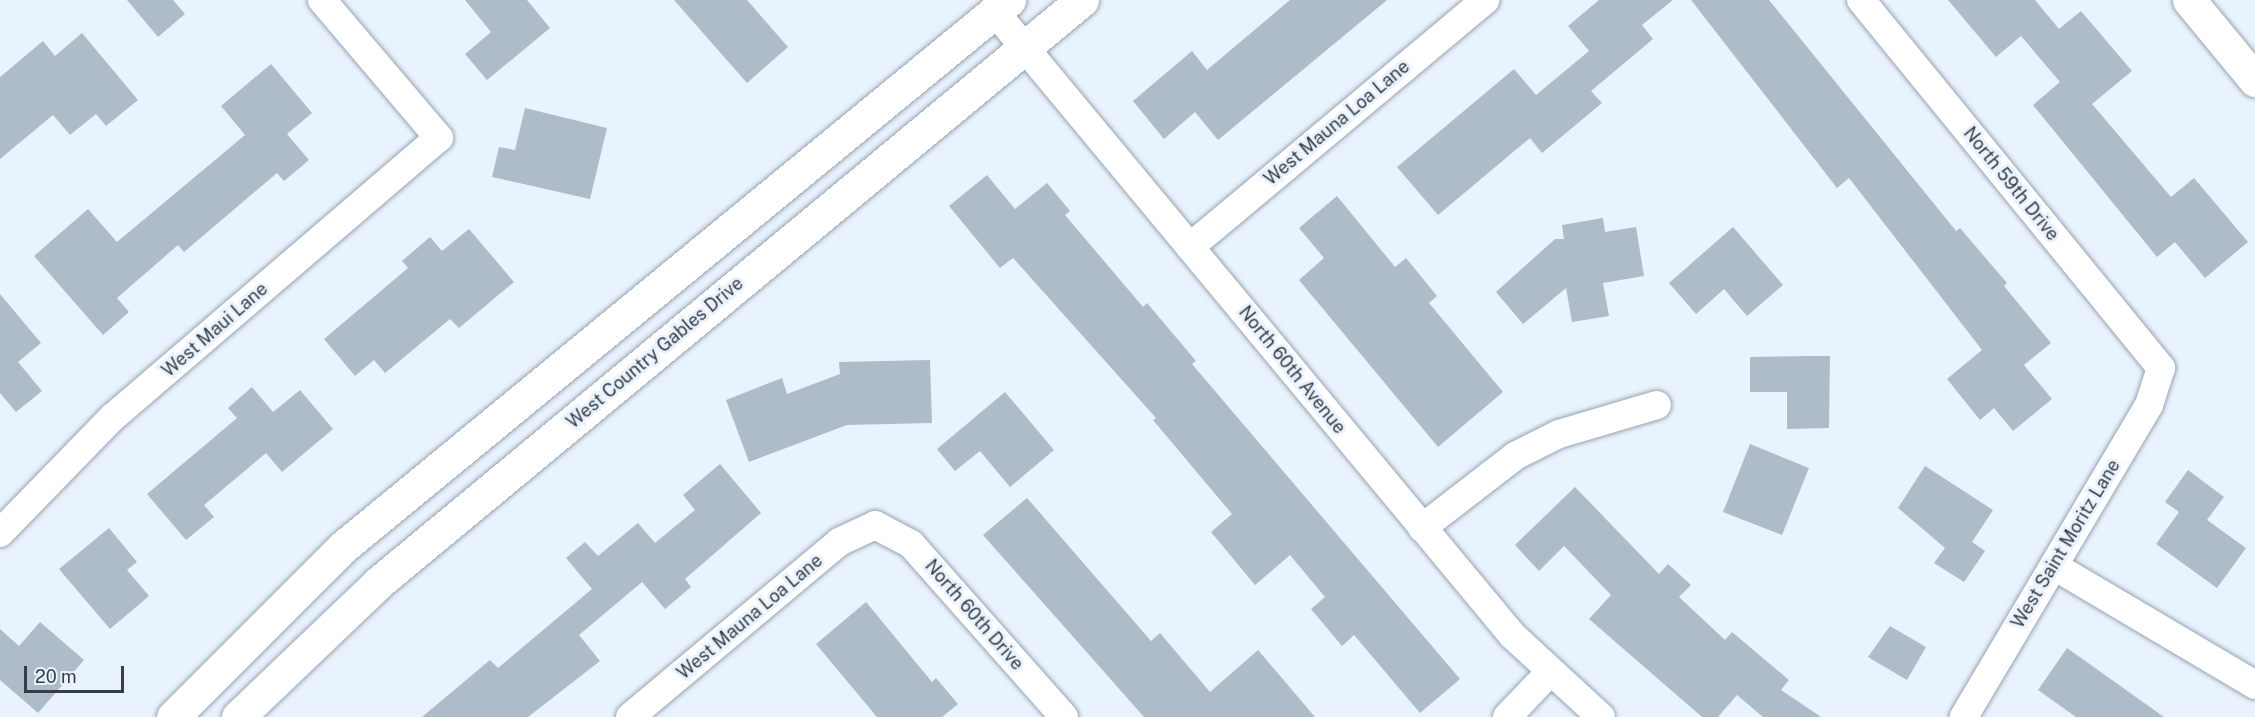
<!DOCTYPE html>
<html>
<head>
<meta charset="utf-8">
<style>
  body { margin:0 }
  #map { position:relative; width:2255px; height:717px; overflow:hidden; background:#e9f3fe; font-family:"Public Sans",sans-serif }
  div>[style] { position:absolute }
  .building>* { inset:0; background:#aebbc8 }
  .roads { filter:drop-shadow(0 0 2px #97a4b0) drop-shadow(0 0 2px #97a4b0) }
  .minor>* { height:28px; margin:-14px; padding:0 14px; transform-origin:14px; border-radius:14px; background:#fff }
  .tertiary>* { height:33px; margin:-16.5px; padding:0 16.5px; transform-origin:16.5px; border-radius:16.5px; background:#fff }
  .secondary>* { height:33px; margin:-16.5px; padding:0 16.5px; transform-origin:16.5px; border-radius:16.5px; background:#fff }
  span { translate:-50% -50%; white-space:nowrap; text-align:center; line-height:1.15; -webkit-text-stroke:6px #e9f3fe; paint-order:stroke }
  .street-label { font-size:18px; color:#383d43 }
  .scale { position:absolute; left:24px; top:666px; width:100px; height:27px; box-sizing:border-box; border:3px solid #383d43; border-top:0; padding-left:8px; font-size:18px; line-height:21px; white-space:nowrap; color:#383d43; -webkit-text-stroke:4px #e9f3fe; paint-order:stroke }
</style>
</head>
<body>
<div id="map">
  <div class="building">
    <div style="clip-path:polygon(127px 0,173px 0,185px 14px,158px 37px)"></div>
    <div style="clip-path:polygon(465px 0,527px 0,550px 28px,487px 80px,465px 54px,491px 32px)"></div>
    <div style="clip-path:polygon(674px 0,747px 0,788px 47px,747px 83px)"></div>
    <div style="clip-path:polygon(1290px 0,1387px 0,1218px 140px,1195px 112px,1164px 139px,1133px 101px,1192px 51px,1207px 70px)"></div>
    <div style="clip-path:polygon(1599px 0,1673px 0,1642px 25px,1653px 39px,1591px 91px,1602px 103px,1542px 153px,1530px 138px,1438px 215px,1397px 167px,1514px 69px,1536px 95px,1589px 51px,1568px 26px)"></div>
    <div style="clip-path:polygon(1691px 0,1769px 0,1956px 231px,1960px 228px,2007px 283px,2004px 286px,2051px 343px,2024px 365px,2052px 399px,2013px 431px,1994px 408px,1980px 420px,1947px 379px,1982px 350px,1849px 178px,1837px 188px)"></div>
    <div style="clip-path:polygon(1948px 0,2035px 0,2059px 29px,2081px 11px,2132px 71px,2092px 104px,2171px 197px,2194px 178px,2248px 242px,2205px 278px,2175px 242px,2157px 257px,2033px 105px,2060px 82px,2021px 36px,1996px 57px)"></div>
    <div style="clip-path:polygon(82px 33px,138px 100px,106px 126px,96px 114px,70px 135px,53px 115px,0 159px,0 77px,43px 41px,55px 56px)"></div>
    <div style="clip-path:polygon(271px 64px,312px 113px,287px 134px,309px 160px,284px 181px,277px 173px,184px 252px,178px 245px,117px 298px,129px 312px,103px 335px,34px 256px,88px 209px,117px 242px,245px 135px,221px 106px)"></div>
    <div style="clip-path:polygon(525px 108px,607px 128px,590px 199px,492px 177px,499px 147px,515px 150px)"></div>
    <div style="clip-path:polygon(987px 175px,1015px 209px,1047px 183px,1070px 211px,1065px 215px,1143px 307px,1147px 303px,1196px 361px,1192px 364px,1460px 679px,1420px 713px,1354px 635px,1342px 646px,1311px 609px,1325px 597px,1290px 555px,1255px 585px,1211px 532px,1232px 514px,1153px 420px,1156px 418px,1013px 258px,1000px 268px,949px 206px)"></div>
    <div style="clip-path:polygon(1337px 196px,1395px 267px,1406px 258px,1437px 296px,1429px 303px,1503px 392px,1438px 447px,1299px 280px,1324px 258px,1299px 228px)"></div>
    <div style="clip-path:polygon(1603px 218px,1605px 232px,1636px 227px,1644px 276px,1603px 283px,1609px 316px,1572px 322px,1566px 288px,1523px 324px,1496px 292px,1555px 239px,1564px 239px,1562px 225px)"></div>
    <div style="clip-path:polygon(1733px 227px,1783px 285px,1747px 316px,1724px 289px,1696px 314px,1669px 283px)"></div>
    <div style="clip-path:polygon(469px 229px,514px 282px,459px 328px,450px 319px,385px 373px,374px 360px,355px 376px,324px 339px,408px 268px,402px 261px,430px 237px,442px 251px)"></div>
    <div style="clip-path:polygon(0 294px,41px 343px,18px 362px,42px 391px,16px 412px,0 393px)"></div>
    <div style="clip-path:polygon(1809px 356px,1830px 356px,1829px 428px,1787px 429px,1787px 392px,1750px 392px,1750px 357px)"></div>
    <div style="clip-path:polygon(930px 360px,932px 423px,847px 425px,749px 462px,726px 400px,782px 378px,787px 394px,840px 374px,839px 362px)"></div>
    <div style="clip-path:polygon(252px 387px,273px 412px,300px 390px,333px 429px,282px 472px,266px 453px,204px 505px,214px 517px,186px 540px,147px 494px,237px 418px,228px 408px)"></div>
    <div style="clip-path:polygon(1005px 392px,1054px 450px,1010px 487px,980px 451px,955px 471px,937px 449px)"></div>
    <div style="clip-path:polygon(1750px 444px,1809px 468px,1782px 535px,1723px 512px)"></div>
    <div style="clip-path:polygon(720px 464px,761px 513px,685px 579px,691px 587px,665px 609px,642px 582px,579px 635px,600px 661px,528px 717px,422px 717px,490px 660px,498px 668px,592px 589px,566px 558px,585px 542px,598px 556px,638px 523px,655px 543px,695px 510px,683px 495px)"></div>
    <div style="clip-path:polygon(1925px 466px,1993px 510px,1972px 542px,1985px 551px,1964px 582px,1934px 563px,1945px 548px,1898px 508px)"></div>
    <div style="clip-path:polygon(2188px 470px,2224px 497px,2207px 520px,2246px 548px,2217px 588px,2156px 544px,2179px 512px,2165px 502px)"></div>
    <div style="clip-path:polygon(1575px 487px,1659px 574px,1668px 564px,1691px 585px,1679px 597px,1725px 640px,1732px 632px,1789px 680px,1781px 690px,1821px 717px,1763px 717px,1737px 695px,1718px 717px,1702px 717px,1589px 619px,1611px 595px,1564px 546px,1539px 571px,1515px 545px)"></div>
    <div style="clip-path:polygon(1027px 498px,1151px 641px,1160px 633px,1210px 692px,1258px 650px,1315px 717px,1144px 717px,983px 535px)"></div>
    <div style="clip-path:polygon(109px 528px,137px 562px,127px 570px,149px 596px,110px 629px,59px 569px)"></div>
    <div style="clip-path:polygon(866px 602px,932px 682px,936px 678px,958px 704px,942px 717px,877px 717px,816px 644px)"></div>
    <div style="clip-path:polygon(40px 622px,84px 660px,38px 713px,0 680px,0 629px,19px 646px)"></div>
    <div style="clip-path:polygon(1890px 626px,1926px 647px,1907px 680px,1868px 657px)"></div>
    <div style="clip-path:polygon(2067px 648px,2164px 717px,2076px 717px,2038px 690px)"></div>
  </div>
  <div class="roads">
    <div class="minor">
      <div style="left:1861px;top:0;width:475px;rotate:50.8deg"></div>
      <div style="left:2161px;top:368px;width:39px;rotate:108deg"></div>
      <div style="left:2149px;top:405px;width:363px;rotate:120.7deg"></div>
      <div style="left:995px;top:12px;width:810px;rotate:50.31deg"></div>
      <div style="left:1512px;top:635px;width:121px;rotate:42.7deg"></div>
      <div style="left:1190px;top:247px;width:385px;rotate:-39.9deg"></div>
      <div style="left:1422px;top:528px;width:118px;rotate:-37.7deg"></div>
      <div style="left:1515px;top:456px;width:49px;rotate:-26.6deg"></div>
      <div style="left:1559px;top:434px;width:102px;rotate:-16.5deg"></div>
      <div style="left:0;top:533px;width:162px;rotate:-45.8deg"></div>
      <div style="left:113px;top:417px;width:429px;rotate:-40.6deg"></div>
      <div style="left:439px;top:138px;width:181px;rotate:-130.3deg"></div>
      <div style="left:2054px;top:566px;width:234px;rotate:30.6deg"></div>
      <div style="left:630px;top:717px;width:273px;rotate:-39.9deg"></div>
      <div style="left:839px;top:542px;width:40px;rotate:-25deg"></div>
      <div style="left:875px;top:525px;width:41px;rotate:27.8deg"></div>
      <div style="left:911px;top:544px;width:231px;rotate:48.5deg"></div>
      <div style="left:1507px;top:717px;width:61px;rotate:-46.3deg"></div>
    </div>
    <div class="tertiary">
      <div style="left:173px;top:717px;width:240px;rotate:-45deg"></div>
      <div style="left:343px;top:547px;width:862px;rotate:-39.4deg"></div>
      <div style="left:238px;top:717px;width:194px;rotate:-43.7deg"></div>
      <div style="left:378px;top:583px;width:914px;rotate:-39.63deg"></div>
    </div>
    <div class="secondary">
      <div style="left:2189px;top:0;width:104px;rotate:50.5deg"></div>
    </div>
  </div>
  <div class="street-label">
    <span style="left:1337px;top:123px;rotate:-40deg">West Mauna Loa Lane</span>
    <span style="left:2011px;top:184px;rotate:51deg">North 59th Drive</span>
    <span style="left:215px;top:330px;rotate:-41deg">West Maui Lane</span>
    <span style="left:655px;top:353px;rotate:-40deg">West Country Gables Drive</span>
    <span style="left:1292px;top:370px;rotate:51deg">North 60th Avenue</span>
    <span style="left:2066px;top:544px;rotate:-59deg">West Saint Moritz Lane</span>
    <span style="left:974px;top:615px;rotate:49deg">North 60th Drive</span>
    <span style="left:750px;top:617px;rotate:-40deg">West Mauna Loa Lane</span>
  </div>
  <div class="scale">20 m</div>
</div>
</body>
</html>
